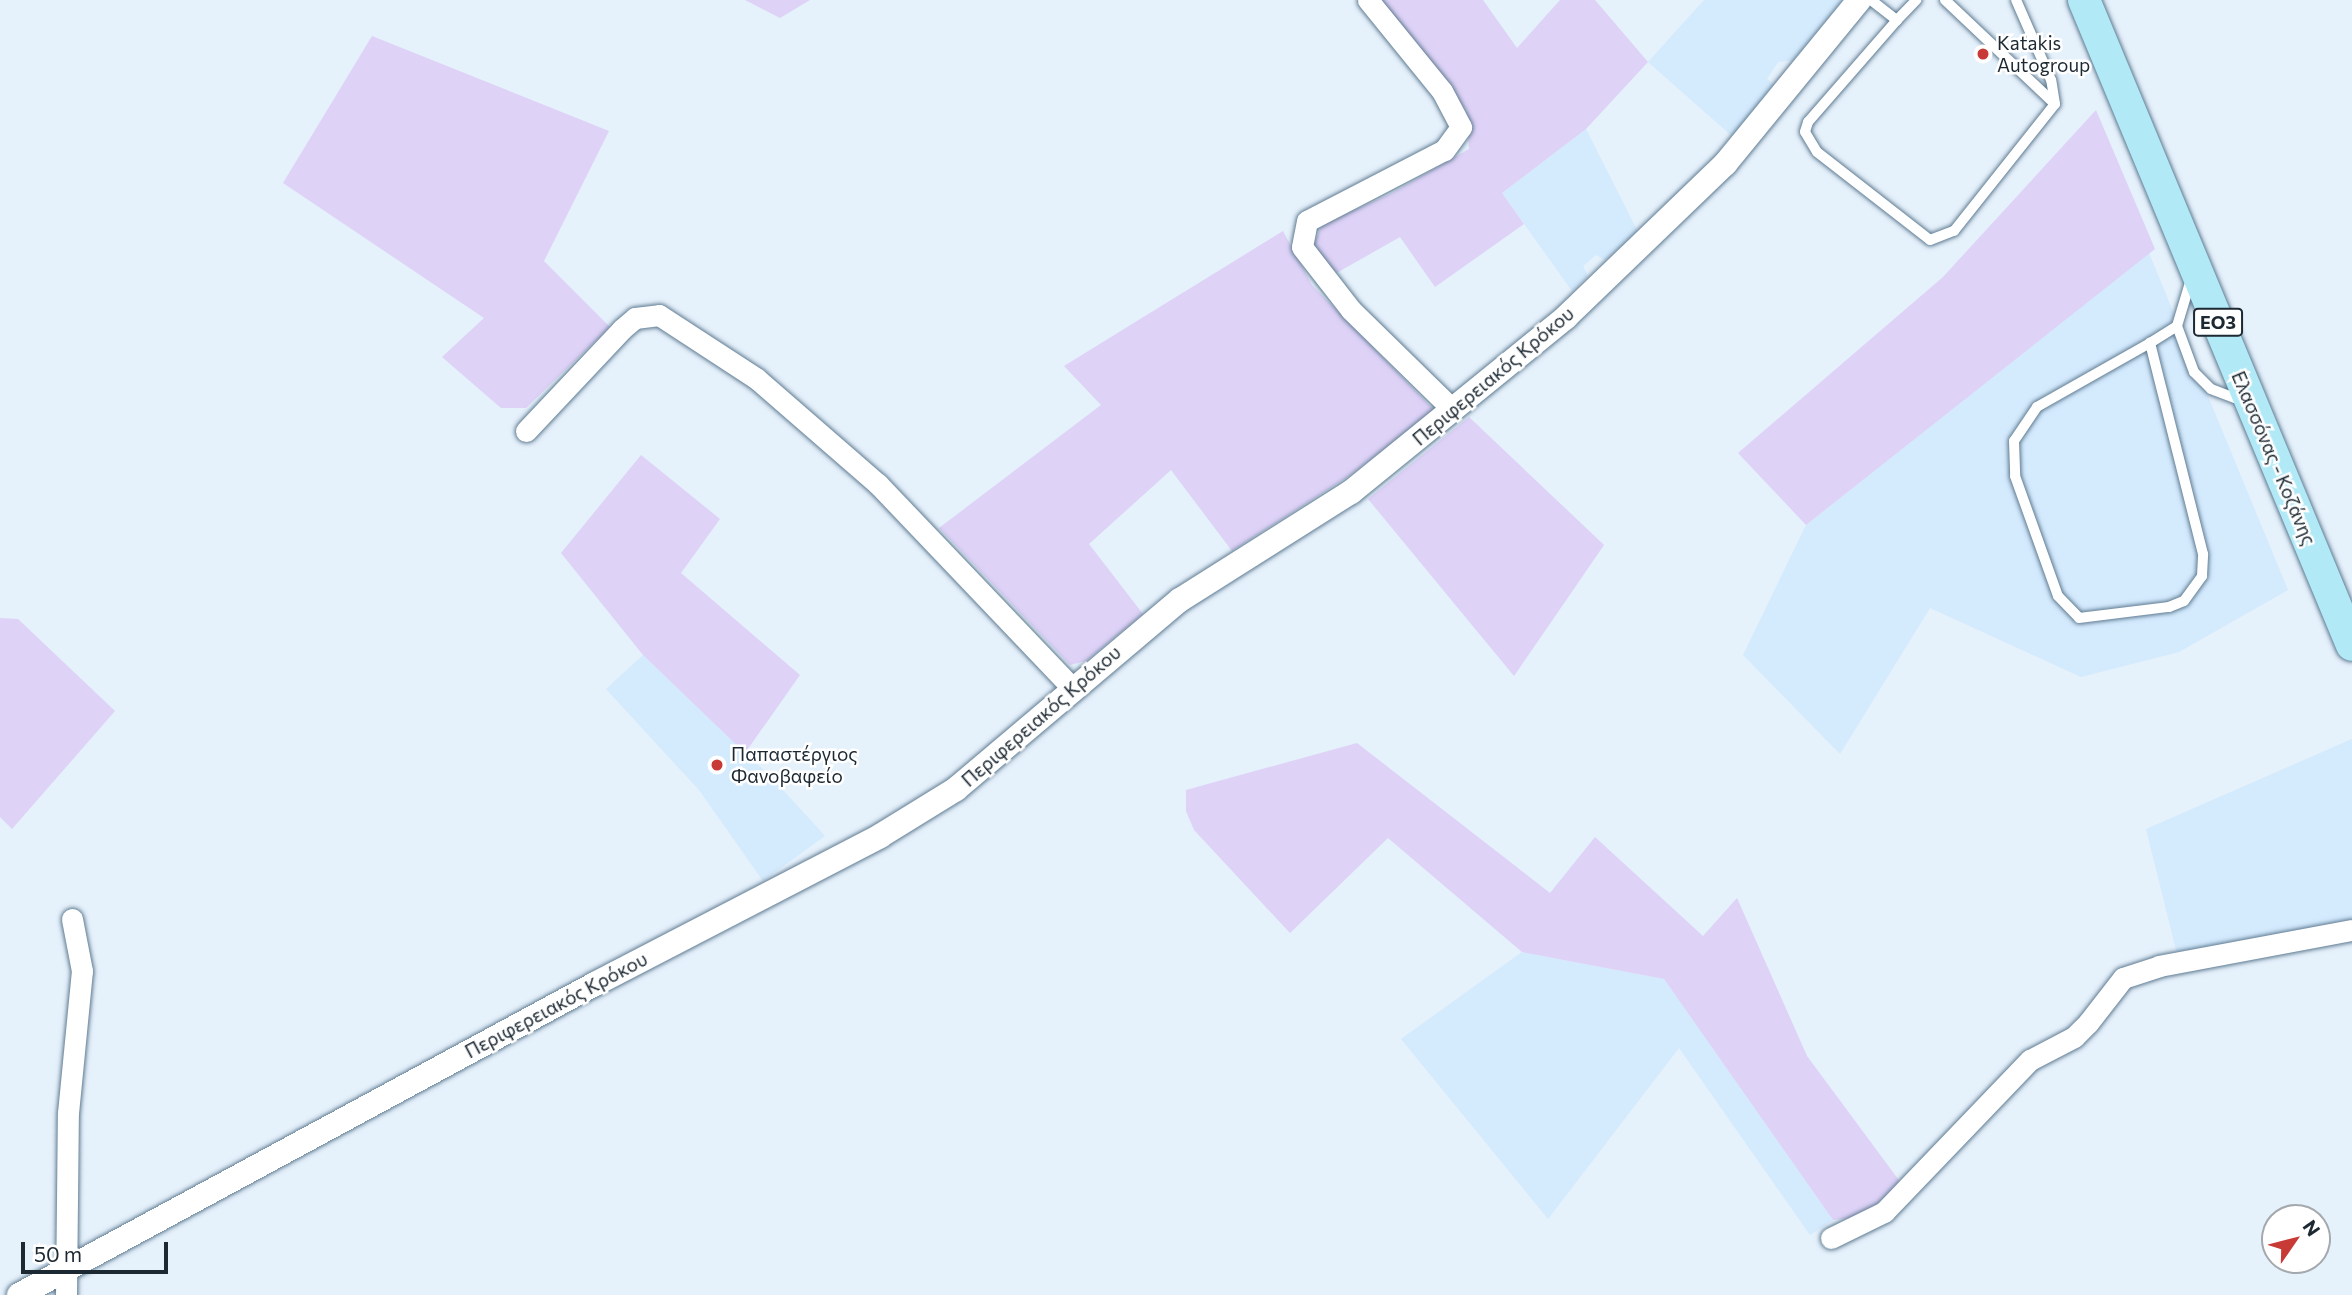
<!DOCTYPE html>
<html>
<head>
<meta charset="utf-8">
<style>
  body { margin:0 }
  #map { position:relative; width:2352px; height:1295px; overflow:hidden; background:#e5f1fb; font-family:Commissioner,sans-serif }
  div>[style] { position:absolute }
  .built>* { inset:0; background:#d4eafd }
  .green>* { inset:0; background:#ded2f7 }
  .roads { filter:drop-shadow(0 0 2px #5f7b92) drop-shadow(0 0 2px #5f7b92) }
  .service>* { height:10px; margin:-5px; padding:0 5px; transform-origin:5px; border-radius:5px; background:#fff }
  .minor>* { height:21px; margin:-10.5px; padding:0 10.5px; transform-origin:10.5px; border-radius:10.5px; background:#fff }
  .tertiary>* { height:24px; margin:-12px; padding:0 12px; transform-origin:12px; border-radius:12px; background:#fff }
  .primary>* { height:32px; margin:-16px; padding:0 16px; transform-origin:16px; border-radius:16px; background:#b1e9f7 }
  .dots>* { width:19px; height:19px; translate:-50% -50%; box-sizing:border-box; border:4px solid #fff; border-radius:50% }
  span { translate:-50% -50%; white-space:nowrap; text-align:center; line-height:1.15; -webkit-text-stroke:5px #fff; paint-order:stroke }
  .shield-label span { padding:2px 5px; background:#fff; border:2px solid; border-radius:5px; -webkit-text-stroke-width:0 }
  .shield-label { font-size:18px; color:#1c2832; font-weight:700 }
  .poi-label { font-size:19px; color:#1c2832 }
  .left { translate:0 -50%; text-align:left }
  .street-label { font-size:19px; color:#1c2832 }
  .north { position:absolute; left:2261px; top:1204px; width:70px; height:70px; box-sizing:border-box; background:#fff; border:2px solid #a4a9ad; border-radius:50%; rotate:55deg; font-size:19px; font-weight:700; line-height:28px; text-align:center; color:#1c2832 }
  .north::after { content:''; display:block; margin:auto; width:24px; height:32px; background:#c83a36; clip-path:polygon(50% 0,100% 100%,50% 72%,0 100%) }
  .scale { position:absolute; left:21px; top:1242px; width:147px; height:32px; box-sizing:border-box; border:4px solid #1c2832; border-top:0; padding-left:9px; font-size:21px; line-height:24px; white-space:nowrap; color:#1c2832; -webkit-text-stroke:5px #fff; paint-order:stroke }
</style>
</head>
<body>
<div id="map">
  <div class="built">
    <div style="clip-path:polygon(1704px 0,1843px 0,1798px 60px,1778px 62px,1767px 79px,1776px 86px,1733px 137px,1648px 62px)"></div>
    <div style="clip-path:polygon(1586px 129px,1638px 232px,1605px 260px,1596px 255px,1583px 266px,1588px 276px,1572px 291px,1502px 193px)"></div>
    <div style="clip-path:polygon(2149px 253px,2288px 590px,2179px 652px,2081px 677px,1930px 608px,1840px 754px,1743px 655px,1806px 525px)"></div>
    <div style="clip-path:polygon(643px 655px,771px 777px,825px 836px,763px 881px,699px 790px,606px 689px)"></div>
    <div style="clip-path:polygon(2352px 739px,2352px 922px,2177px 954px,2146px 829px)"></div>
    <div style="clip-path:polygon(1522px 952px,1664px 979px,1833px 1220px,1810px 1235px,1679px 1048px,1548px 1219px,1401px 1039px)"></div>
  </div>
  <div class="green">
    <div style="clip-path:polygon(745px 0,810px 0,780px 18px)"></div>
    <div style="clip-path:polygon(1382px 0,1483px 0,1517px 48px,1560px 0,1595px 0,1648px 62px,1586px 129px,1502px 193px,1524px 224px,1435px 287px,1400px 237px,1333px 275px,1314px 243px,1322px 225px,1392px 193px,1469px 149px,1466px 110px)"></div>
    <div style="clip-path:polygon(372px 36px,609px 131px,544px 261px,610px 327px,526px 408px,501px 408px,442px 357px,484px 318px,283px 183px)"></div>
    <div style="clip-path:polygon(2096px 110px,2155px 249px,1806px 525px,1738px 453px,1943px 277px)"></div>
    <div style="clip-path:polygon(1283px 231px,1312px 285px,1434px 410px,1349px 476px,1232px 551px,1171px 470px,1089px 544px,1143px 614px,1086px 661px,1070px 665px,939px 528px,1101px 405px,1064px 366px)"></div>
    <div style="clip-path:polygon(1469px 417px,1604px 545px,1514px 676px,1368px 499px)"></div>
    <div style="clip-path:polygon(641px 455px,720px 519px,681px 573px,800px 675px,745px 753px,643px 655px,561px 553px)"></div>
    <div style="clip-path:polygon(0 618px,18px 619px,115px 711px,12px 829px,0 817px)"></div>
    <div style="clip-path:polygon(1357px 743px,1550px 893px,1595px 837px,1703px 936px,1737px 898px,1807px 1056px,1901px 1183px,1872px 1208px,1852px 1218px,1833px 1220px,1664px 979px,1522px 952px,1388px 838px,1290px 933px,1194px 830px,1186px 811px,1186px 790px)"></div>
  </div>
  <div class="roads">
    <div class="service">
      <div style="left:1871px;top:0;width:33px;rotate:38deg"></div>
      <div style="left:1897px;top:20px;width:135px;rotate:131.1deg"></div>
      <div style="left:1808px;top:122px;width:10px;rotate:107deg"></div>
      <div style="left:1805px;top:132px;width:23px;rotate:59deg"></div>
      <div style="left:1817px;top:152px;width:143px;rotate:37.9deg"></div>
      <div style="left:1930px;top:240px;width:26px;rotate:-21deg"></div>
      <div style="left:1954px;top:231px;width:162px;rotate:-51.5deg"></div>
      <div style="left:2055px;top:104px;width:24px;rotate:-99deg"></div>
      <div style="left:2051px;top:80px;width:87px;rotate:-113.6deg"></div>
      <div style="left:1945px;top:0;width:151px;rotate:43.4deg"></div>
      <div style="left:1897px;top:20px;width:28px;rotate:-46deg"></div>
      <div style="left:2192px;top:276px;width:52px;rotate:106.7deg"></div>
      <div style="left:2177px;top:326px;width:49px;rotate:69.7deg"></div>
      <div style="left:2194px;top:372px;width:24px;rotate:45deg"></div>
      <div style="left:2211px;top:389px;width:34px;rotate:21deg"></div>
      <div style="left:2150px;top:343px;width:130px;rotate:150.5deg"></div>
      <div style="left:2037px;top:407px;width:41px;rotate:124.1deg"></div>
      <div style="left:2014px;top:441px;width:35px;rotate:88deg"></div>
      <div style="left:2015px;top:476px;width:127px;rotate:70.3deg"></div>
      <div style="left:2058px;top:596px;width:30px;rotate:46deg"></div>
      <div style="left:2079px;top:618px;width:91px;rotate:-7deg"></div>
      <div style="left:2169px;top:607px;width:16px;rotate:-22deg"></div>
      <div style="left:2184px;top:601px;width:31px;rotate:-54deg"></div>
      <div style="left:2202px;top:576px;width:22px;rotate:-87deg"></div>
      <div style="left:2203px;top:554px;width:218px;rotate:-104.1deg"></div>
      <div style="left:2150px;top:343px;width:32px;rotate:-32deg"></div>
    </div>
    <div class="minor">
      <div style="left:1368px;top:0;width:117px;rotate:50.9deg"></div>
      <div style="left:1442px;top:91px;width:41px;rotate:62.2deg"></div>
      <div style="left:1461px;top:127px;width:29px;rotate:126deg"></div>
      <div style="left:1444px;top:150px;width:154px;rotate:152.6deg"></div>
      <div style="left:1307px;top:221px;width:26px;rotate:101deg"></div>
      <div style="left:1302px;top:247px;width:80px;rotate:52.1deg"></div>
      <div style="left:1351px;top:310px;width:143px;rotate:44.4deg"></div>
      <div style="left:526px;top:431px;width:140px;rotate:-46.7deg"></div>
      <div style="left:622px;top:329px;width:17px;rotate:-40deg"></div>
      <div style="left:635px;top:318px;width:24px;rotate:-7deg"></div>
      <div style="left:659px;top:315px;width:117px;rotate:33.1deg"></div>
      <div style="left:757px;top:379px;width:160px;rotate:41deg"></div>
      <div style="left:878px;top:484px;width:283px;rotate:46.4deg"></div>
      <div style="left:1831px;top:1238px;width:59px;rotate:-26.1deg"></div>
      <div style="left:1884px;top:1212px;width:211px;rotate:-46.2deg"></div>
      <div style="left:2030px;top:1060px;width:50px;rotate:-27.6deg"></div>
      <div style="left:2074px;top:1037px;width:20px;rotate:-45deg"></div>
      <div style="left:2088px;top:1023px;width:57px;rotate:-52.1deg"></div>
      <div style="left:2123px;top:978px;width:38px;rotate:-18deg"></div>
      <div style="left:2159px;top:966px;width:196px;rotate:-10.6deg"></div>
      <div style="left:66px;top:1295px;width:182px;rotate:-89.4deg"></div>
      <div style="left:68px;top:1113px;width:143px;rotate:-84.4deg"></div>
      <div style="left:82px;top:971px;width:53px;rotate:-100.9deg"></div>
    </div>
    <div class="tertiary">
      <div style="left:19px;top:1295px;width:655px;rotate:-28.37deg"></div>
      <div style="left:595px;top:984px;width:321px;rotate:-27.4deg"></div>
      <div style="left:880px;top:836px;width:89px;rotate:-31.7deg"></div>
      <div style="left:956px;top:789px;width:293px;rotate:-40.2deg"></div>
      <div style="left:1180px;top:600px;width:202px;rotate:-32.3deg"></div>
      <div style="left:1351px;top:492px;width:277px;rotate:-39.1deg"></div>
      <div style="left:1566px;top:317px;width:221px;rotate:-43.9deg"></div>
      <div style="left:1725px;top:164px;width:212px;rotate:-50.7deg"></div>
    </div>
    <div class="primary">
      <div style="left:2084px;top:0;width:698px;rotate:67.44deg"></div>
    </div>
  </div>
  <div class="dots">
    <div style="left:1983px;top:54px;background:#c83a36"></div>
    <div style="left:717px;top:765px;background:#c83a36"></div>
  </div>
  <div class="shield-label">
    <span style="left:2218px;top:322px">ΕΟ3</span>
  </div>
  <div class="poi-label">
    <span class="left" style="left:1997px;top:54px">Katakis<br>Autogroup</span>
    <span class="left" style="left:731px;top:765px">Παπαστέργιος<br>Φανοβαφείο</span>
  </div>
  <div class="street-label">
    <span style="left:1493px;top:376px;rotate:-40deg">Περιφερειακός Κρόκου</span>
    <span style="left:2274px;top:458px;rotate:67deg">Ελασσόνας - Κοζάνης</span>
    <span style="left:1041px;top:716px;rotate:-41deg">Περιφερειακός Κρόκου</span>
    <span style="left:556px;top:1005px;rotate:-28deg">Περιφερειακός Κρόκου</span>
  </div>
  <div class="north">N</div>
  <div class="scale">50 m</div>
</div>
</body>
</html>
